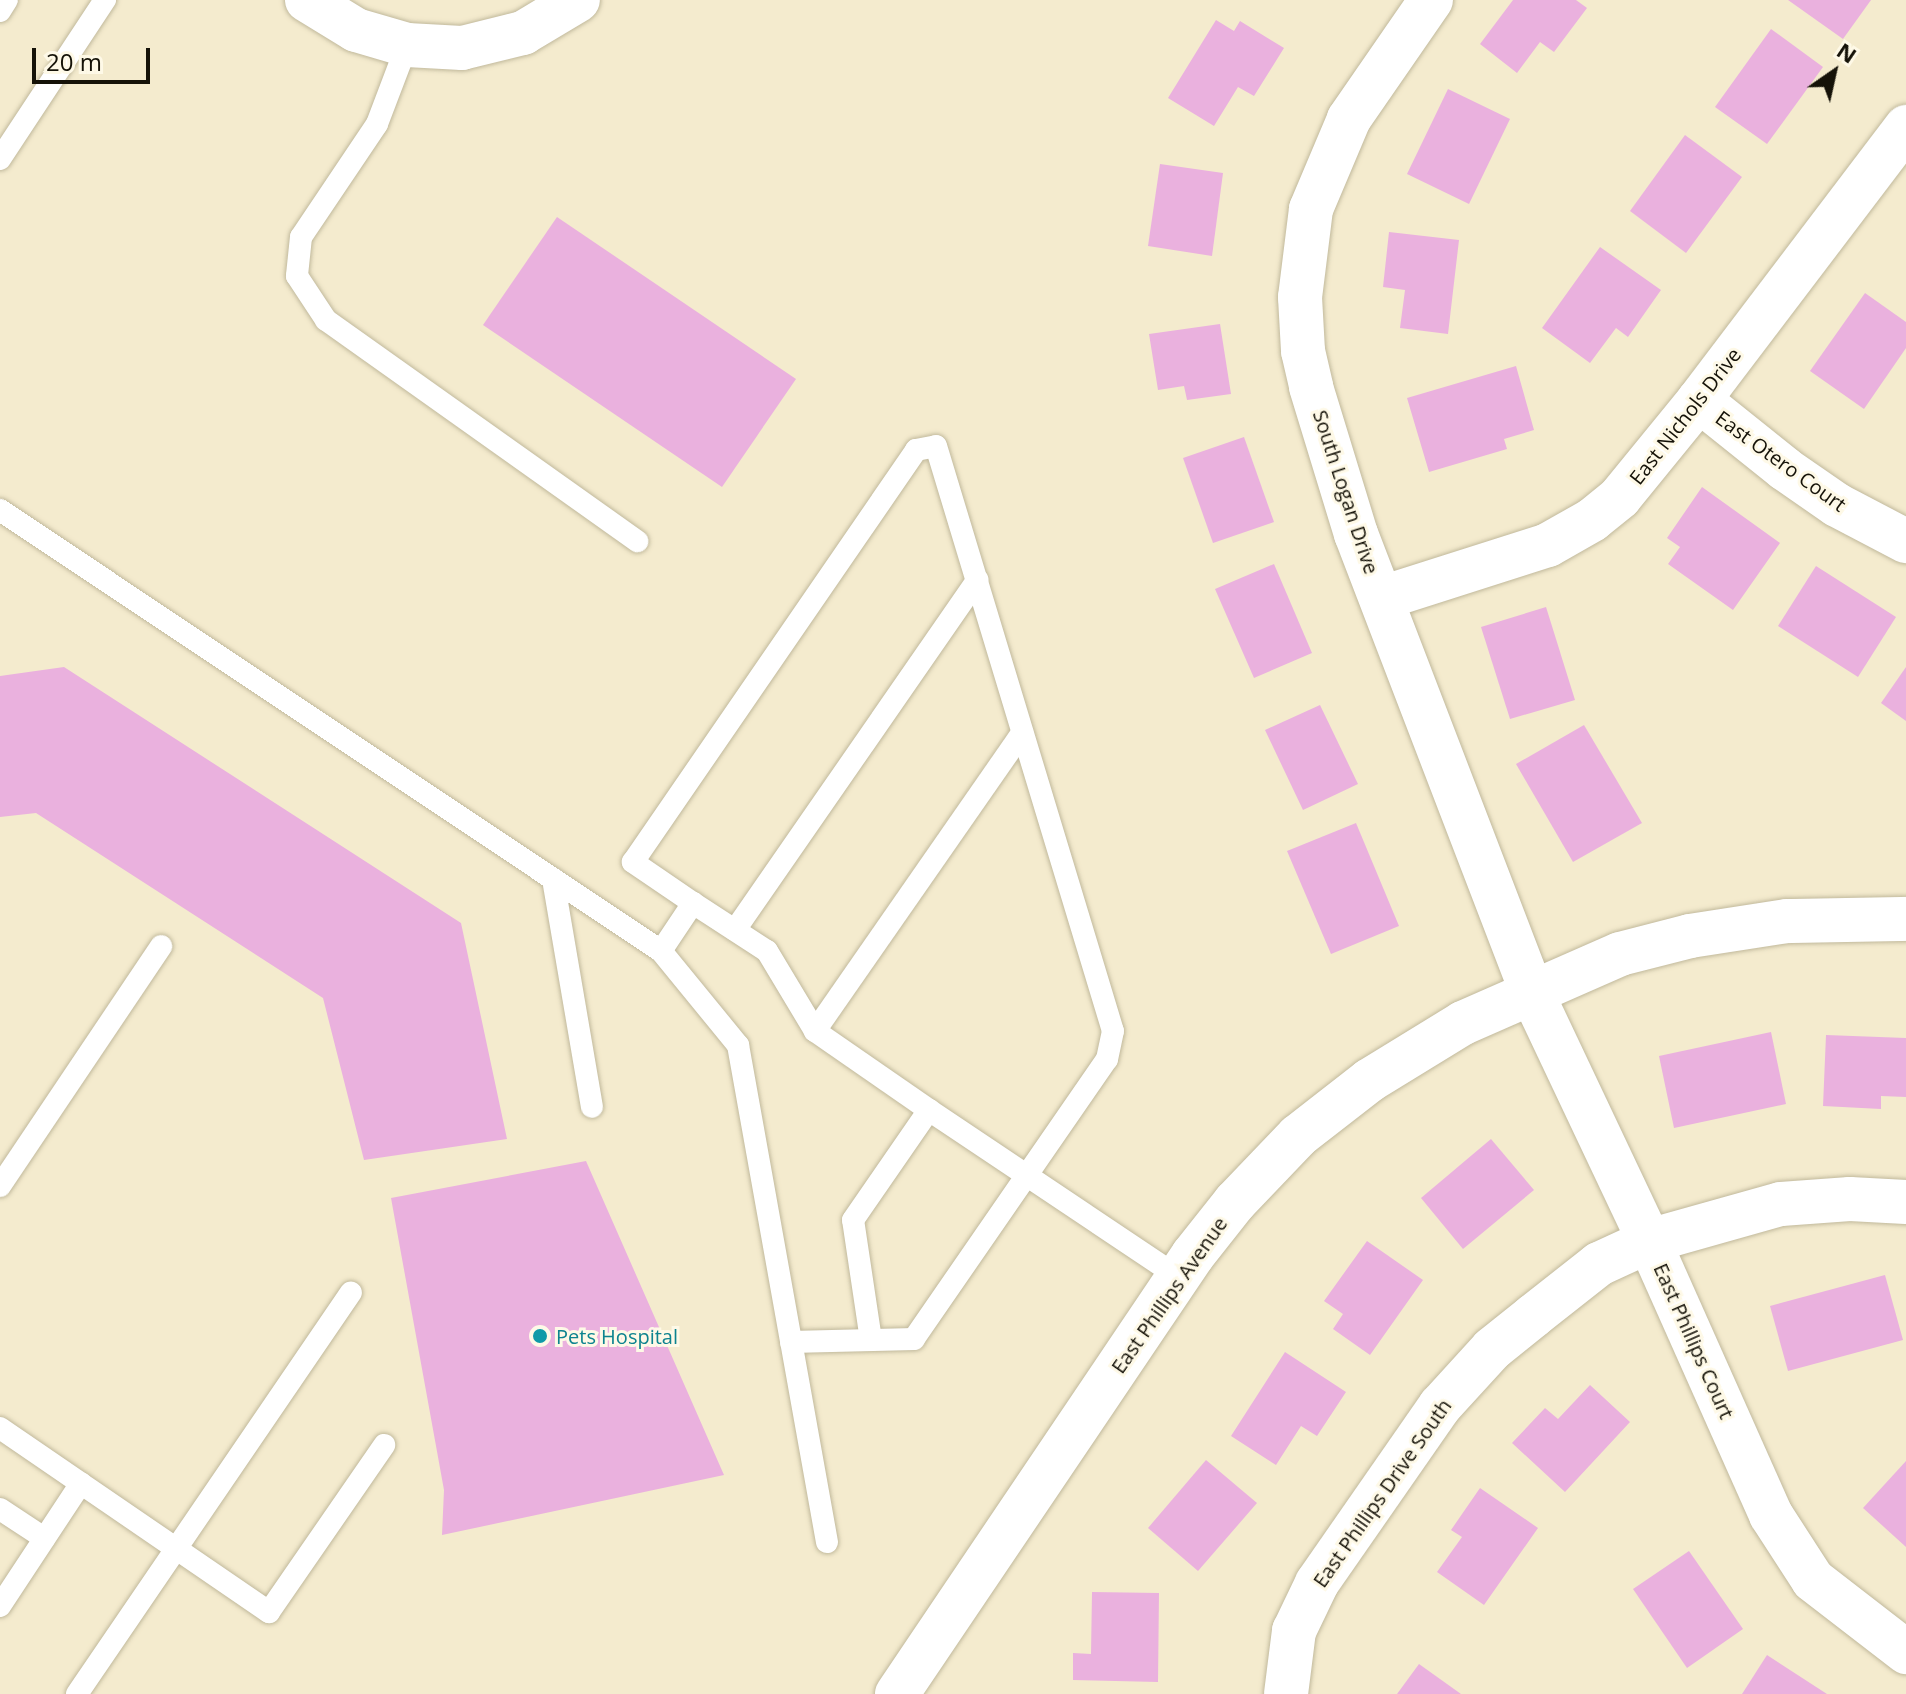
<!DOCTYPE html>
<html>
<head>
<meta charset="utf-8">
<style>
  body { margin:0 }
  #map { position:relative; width:1906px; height:1694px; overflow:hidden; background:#f4ebce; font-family:"Open Sans",sans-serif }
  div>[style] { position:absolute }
  .building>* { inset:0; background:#eab1de }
  .roads { filter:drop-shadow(0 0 2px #c1b99c) drop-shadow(0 0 2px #c1b99c) }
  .service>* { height:22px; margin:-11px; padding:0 11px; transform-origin:11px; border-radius:11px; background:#fff }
  .minor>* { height:44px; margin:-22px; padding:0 22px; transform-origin:22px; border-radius:22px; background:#fff }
  .tertiary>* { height:44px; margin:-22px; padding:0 22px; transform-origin:22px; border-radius:22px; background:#fff }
  .dots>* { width:22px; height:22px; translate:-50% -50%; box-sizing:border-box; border:4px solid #fef9e7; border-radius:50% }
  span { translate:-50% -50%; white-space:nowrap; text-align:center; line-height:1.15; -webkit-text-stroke:6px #fef9e7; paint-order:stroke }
  .street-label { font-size:20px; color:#151208 }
  .culture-label { font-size:20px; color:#0d838f }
  .left { translate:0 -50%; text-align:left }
  .north { position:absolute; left:1794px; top:32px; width:80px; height:80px; -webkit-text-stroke:6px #fef9e7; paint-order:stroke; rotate:34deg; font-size:22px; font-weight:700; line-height:32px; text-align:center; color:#151208 }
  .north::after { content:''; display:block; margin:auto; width:28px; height:36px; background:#151208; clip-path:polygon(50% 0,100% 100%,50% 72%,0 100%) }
  .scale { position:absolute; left:32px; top:48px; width:118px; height:36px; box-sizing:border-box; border:4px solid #151208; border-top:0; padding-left:10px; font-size:24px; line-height:28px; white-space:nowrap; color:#151208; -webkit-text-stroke:6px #fef9e7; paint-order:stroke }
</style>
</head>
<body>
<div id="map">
  <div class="building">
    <div style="clip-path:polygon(1513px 0,1576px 0,1587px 8px,1554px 52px,1540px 42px,1517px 73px,1480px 44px)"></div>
    <div style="clip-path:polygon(1788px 0,1871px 0,1843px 39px)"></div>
    <div style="clip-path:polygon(1216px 20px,1234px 31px,1240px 21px,1284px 48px,1254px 96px,1238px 87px,1214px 126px,1168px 98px)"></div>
    <div style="clip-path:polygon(1771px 29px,1823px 67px,1767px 144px,1715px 107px)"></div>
    <div style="clip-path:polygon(1448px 89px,1510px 119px,1469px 204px,1407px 174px)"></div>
    <div style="clip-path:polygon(1685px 135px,1742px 177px,1686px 253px,1630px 211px)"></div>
    <div style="clip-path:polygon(1160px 164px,1223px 173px,1212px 256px,1148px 246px)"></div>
    <div style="clip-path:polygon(557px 217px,796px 379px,722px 487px,483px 325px)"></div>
    <div style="clip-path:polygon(1389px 232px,1459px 240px,1448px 334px,1400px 328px,1405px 290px,1383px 287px)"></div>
    <div style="clip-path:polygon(1600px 247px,1661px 290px,1628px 337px,1616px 328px,1590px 363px,1542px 328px)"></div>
    <div style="clip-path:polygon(1865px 293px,1906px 322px,1906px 348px,1864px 409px,1810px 371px)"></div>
    <div style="clip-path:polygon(1220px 324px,1231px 394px,1187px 400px,1184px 386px,1158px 390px,1149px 334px)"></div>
    <div style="clip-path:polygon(1516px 366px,1534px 430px,1504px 439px,1507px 449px,1429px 472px,1407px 398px)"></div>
    <div style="clip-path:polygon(1244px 437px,1274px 522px,1213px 543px,1183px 458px)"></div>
    <div style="clip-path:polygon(1702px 487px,1780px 543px,1733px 610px,1668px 564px,1680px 547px,1667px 538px)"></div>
    <div style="clip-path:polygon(1274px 564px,1312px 653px,1254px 678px,1215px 589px)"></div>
    <div style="clip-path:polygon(1816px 566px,1896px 617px,1858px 677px,1778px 626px)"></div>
    <div style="clip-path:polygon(1546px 607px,1575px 700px,1510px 719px,1481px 627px)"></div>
    <div style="clip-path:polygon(64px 667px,461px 923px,507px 1139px,364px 1160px,323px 998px,36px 813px,0 817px,0 676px)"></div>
    <div style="clip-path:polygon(1906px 667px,1906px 721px,1881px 703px)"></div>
    <div style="clip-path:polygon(1320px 705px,1358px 784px,1303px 810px,1265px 730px)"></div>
    <div style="clip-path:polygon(1584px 725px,1642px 823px,1573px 862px,1516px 764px)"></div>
    <div style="clip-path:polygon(1356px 823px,1399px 926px,1331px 954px,1287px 851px)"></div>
    <div style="clip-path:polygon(1771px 1032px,1786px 1104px,1674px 1128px,1659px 1056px)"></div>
    <div style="clip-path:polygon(1826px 1035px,1906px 1038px,1906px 1097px,1881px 1096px,1881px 1109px,1823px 1106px)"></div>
    <div style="clip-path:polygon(1491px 1139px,1534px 1190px,1463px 1249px,1421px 1198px)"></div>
    <div style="clip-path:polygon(586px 1161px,724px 1475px,442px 1535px,444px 1490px,391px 1198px)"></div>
    <div style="clip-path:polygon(1367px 1241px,1423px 1280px,1370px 1355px,1333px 1329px,1343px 1314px,1324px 1301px)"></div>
    <div style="clip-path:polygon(1885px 1275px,1903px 1340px,1788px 1371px,1770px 1306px)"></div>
    <div style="clip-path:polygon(1285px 1352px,1346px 1392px,1317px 1436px,1301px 1426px,1276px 1465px,1231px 1436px)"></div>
    <div style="clip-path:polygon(1590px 1385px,1630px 1422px,1565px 1492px,1512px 1443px,1545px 1408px,1558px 1419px)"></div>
    <div style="clip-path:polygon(1206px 1460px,1257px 1503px,1198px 1571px,1148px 1528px)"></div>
    <div style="clip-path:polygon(1906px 1461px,1906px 1547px,1863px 1508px)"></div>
    <div style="clip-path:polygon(1480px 1488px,1538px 1528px,1484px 1605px,1437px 1572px,1462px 1537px,1451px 1530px)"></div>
    <div style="clip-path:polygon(1689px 1551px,1743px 1629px,1687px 1668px,1633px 1589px)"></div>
    <div style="clip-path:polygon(1092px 1592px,1159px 1593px,1158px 1682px,1073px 1680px,1073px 1653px,1091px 1654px)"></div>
    <div style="clip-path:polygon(1767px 1655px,1827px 1694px,1742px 1694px)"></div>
    <div style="clip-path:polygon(1419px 1664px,1461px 1694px,1397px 1694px)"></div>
  </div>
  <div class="roads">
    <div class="service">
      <div style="left:0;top:11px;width:13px;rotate:-58deg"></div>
      <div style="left:407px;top:45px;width:85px;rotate:110.8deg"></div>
      <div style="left:377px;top:124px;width:136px;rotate:123.9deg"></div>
      <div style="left:301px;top:237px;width:39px;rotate:96deg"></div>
      <div style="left:297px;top:276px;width:53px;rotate:56.6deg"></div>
      <div style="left:326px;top:320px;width:382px;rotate:35.4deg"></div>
      <div style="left:0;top:159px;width:191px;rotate:-56.6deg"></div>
      <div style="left:0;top:510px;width:795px;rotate:33.71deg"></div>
      <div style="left:661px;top:951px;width:122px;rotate:50.7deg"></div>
      <div style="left:738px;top:1045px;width:505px;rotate:79.85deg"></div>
      <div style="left:553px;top:879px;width:231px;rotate:80.3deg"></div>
      <div style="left:693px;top:903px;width:88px;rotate:33deg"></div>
      <div style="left:767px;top:951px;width:93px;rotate:59deg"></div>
      <div style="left:815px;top:1031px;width:139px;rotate:34.7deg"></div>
      <div style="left:735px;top:930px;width:426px;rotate:-55.3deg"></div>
      <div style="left:661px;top:951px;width:58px;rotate:-56.3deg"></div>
      <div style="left:693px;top:903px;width:73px;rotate:-145.7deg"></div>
      <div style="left:633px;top:862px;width:500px;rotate:-55.5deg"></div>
      <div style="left:916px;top:450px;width:20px;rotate:-11deg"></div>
      <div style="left:936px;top:446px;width:611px;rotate:73.17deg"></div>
      <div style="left:1113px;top:1031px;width:29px;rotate:102deg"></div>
      <div style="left:1107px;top:1059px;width:340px;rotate:124.6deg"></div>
      <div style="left:914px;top:1339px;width:123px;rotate:178.6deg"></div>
      <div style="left:815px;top:1031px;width:363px;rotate:-55.2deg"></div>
      <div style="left:0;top:1186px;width:289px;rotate:-56.1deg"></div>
      <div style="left:871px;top:1340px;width:121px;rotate:-98.5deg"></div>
      <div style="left:853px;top:1220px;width:134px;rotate:-55.4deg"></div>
      <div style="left:929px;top:1110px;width:300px;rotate:33.8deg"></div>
      <div style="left:0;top:1428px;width:326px;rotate:34.4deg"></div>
      <div style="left:269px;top:1612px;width:203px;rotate:-55.4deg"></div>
      <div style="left:0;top:1509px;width:53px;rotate:33.4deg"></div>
      <div style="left:0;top:1606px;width:147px;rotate:-56.6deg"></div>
      <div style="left:77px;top:1694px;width:486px;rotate:-55.7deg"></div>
    </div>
    <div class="minor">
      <div style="left:307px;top:0;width:57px;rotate:31.5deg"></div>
      <div style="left:356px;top:30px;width:53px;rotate:16.4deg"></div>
      <div style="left:407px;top:45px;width:55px;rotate:3.1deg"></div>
      <div style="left:462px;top:48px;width:63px;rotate:-13.8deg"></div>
      <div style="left:523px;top:33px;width:64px;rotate:-31deg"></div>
      <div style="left:1431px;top:0;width:145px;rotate:124.6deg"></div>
      <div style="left:1349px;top:119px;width:98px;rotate:112.9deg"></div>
      <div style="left:1311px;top:209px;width:89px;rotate:97.1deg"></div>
      <div style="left:1300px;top:297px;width:54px;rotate:86.8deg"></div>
      <div style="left:1303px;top:351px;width:37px;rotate:77deg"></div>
      <div style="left:1311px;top:387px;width:154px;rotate:73deg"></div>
      <div style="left:1356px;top:534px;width:489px;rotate:69deg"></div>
      <div style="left:1531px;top:991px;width:276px;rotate:64.7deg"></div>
      <div style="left:1649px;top:1241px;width:300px;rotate:66deg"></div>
      <div style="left:1771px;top:1515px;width:77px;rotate:57.1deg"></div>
      <div style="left:1813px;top:1580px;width:118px;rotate:37.7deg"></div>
      <div style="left:1699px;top:400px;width:110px;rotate:38.7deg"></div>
      <div style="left:1785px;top:469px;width:63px;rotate:34.7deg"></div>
      <div style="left:1837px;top:505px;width:78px;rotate:27.6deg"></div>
      <div style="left:1382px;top:598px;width:174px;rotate:-17.7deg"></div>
      <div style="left:1548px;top:545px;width:51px;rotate:-29.6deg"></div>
      <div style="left:1592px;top:520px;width:36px;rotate:-39deg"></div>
      <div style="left:1620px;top:497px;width:125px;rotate:-50.8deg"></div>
      <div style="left:1699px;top:400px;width:343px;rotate:-52.8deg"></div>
      <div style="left:1286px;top:1694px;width:64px;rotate:-82.8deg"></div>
      <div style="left:1294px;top:1631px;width:53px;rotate:-64.4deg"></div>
      <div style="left:1317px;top:1583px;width:216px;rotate:-55.2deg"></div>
      <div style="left:1440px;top:1406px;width:77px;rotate:-47.6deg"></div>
      <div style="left:1492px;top:1349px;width:53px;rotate:-38.8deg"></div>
      <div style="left:1533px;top:1316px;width:84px;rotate:-38.2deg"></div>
      <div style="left:1599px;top:1264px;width:55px;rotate:-24.7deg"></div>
      <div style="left:1649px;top:1241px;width:137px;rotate:-15.7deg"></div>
      <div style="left:1781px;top:1204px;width:69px;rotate:-4.1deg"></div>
      <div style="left:1850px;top:1199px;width:56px;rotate:3.1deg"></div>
    </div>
    <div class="tertiary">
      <div style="left:897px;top:1694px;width:529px;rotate:-56.01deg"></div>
      <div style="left:1193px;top:1255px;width:68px;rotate:-51.6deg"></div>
      <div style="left:1235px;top:1202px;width:91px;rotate:-46.3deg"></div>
      <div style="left:1298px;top:1136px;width:91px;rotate:-37.9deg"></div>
      <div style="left:1370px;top:1080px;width:109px;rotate:-31.5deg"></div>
      <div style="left:1463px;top:1023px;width:171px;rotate:-23.7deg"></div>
      <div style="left:1620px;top:954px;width:72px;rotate:-14.4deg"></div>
      <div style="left:1690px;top:936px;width:98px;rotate:-8.8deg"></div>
      <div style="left:1787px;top:921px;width:119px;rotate:-1deg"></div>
    </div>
  </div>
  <div class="dots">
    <div style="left:540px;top:1336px;background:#0f9aa8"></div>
  </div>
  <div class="street-label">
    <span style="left:1685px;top:416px;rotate:-52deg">East Nichols Drive</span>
    <span style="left:1781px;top:461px;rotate:36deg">East Otero Court</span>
    <span style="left:1346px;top:492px;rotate:72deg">South Logan Drive</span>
    <span style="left:1169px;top:1295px;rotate:-55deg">East Phillips Avenue</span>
    <span style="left:1694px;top:1341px;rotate:66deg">East Phillips Court</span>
    <span style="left:1382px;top:1493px;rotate:-55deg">East Phillips Drive South</span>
  </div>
  <div class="culture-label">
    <span class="left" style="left:556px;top:1336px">Pets Hospital</span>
  </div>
  <div class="north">N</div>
  <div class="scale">20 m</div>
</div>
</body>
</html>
